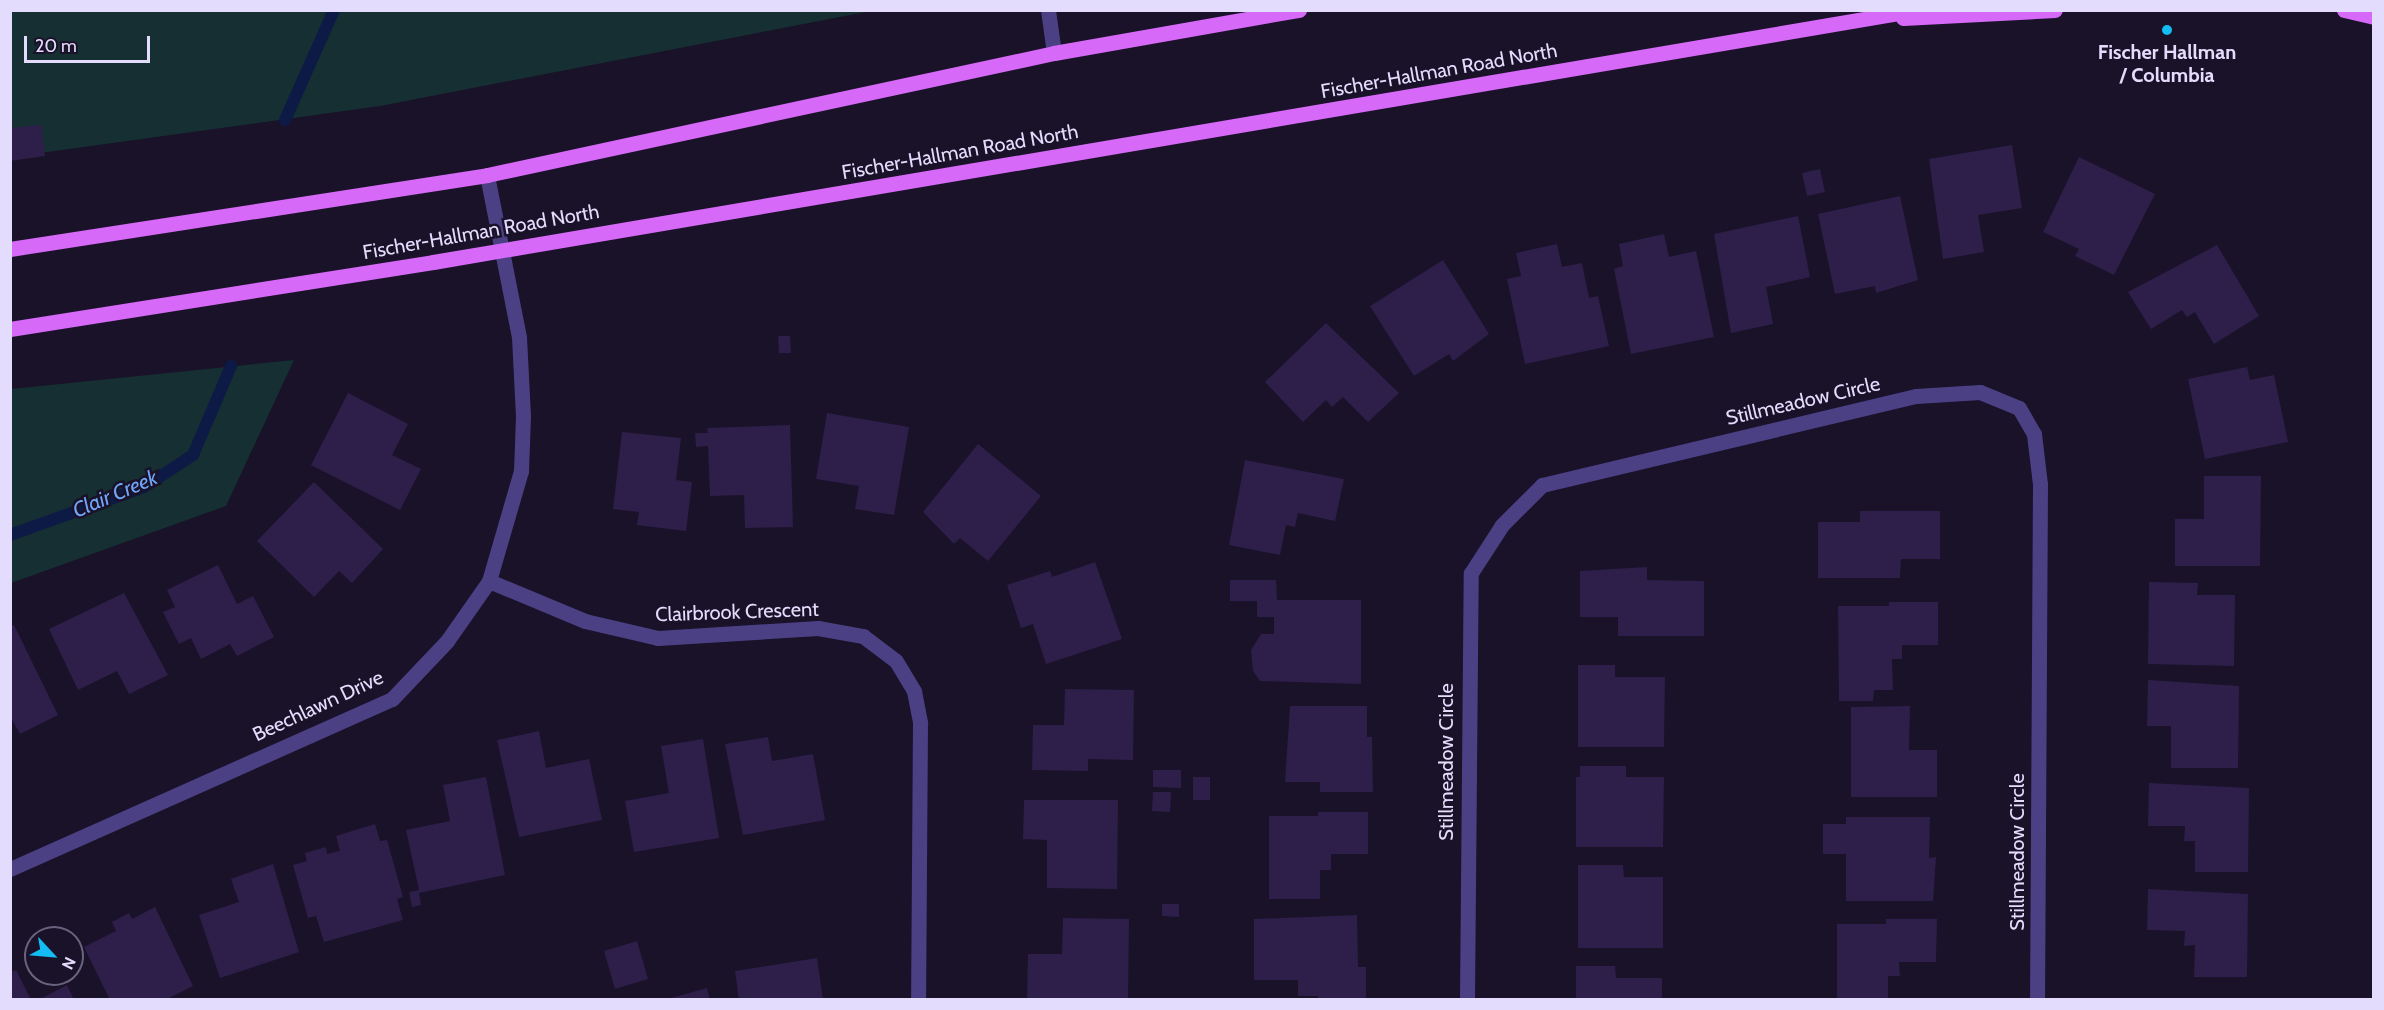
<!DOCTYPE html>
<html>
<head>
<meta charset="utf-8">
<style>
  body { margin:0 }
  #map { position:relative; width:2384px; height:1010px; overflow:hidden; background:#191229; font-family:Cabin,sans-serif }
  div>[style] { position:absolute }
  .green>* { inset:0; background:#152f32 }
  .stream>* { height:12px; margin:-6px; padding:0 6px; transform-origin:6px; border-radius:6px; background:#0e1a46 }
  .building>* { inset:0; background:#2d1f49 }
  .minor>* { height:15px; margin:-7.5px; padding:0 7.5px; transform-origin:7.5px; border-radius:7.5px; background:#4c4085 }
  .major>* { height:15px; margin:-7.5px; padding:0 7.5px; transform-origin:7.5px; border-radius:7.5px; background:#d669f7 }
  .dots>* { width:16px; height:16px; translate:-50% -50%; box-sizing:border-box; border:3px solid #191229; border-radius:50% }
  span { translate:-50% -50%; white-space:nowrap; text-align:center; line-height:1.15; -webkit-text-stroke:5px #191229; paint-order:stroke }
  .poi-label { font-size:20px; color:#e4dcfd; font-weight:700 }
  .street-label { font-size:20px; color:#e4dcfd }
  .water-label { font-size:21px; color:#70a5f7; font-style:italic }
  .frame { position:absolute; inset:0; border:12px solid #e4dcfd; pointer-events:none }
  .north { position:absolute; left:24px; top:926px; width:60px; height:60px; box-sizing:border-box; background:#191229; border:2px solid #6a637e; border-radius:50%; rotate:116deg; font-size:16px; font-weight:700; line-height:24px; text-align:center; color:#e4dcfd }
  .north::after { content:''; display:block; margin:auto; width:21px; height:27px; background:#13bcf2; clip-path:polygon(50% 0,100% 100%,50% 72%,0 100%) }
  .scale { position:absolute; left:24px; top:36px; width:126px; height:27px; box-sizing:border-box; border:3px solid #e4dcfd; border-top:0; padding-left:8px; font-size:18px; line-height:21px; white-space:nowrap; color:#e4dcfd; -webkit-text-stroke:4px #191229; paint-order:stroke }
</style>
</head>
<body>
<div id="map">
  <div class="green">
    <div style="clip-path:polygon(10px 11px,871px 11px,380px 106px,11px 157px)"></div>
    <div style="clip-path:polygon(294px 360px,226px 506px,11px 583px,11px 389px)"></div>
  </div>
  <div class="stream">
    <div style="left:285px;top:120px;width:120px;rotate:-66deg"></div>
    <div style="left:10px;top:535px;width:142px;rotate:-19.7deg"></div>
    <div style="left:144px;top:487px;width:59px;rotate:-33.1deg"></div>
    <div style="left:193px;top:455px;width:97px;rotate:-66.9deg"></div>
  </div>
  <div class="building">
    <div style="clip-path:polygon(41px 125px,45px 156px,10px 161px,10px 128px)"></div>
    <div style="clip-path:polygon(2012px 145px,2022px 208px,1978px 215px,1984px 252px,1943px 259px,1929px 159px)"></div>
    <div style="clip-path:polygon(2079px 157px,2155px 194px,2114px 275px,2075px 256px,2079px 249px,2043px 232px)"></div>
    <div style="clip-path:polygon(1820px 169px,1825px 192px,1807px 196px,1802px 173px)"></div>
    <div style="clip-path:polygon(1900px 196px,1918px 280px,1876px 293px,1875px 286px,1835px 294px,1818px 214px)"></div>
    <div style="clip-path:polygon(1798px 216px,1810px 277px,1766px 287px,1773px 324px,1731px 333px,1714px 234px)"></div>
    <div style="clip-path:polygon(1664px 234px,1669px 257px,1696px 251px,1714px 337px,1631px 354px,1614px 269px,1623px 266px,1619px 244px)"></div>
    <div style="clip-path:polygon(1557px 244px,1562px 267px,1582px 263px,1589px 298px,1598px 296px,1609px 346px,1525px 364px,1507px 279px,1521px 276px,1516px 253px)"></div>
    <div style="clip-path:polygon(2217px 245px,2259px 316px,2214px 344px,2195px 312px,2187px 317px,2182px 310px,2151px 329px,2128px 292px)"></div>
    <div style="clip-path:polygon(1443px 260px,1489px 334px,1453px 361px,1449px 354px,1414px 376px,1370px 306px)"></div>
    <div style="clip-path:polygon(1326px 323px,1399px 393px,1368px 422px,1343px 397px,1332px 407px,1326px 400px,1303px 422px,1265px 382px)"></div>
    <div style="clip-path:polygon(778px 336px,790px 336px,791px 353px,779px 353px)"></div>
    <div style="clip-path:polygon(2247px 367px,2250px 380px,2274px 375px,2288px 442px,2205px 459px,2188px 379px)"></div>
    <div style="clip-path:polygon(348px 393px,408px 424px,392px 455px,421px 469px,400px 510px,311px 465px)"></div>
    <div style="clip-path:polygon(827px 413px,909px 427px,894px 515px,855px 509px,859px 486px,816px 479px)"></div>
    <div style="clip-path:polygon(790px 425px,793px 527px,745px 528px,744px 495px,710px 496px,708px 446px,696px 447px,695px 433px,708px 433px,707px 428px)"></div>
    <div style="clip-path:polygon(622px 432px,681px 438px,676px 480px,692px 482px,686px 531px,637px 525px,639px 512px,613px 509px)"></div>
    <div style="clip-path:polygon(978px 444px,1041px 496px,988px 561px,960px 538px,954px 544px,923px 512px)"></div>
    <div style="clip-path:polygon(1245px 460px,1344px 479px,1335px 521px,1298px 513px,1295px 527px,1286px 525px,1280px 555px,1229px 545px)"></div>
    <div style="clip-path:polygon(2204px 476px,2261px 476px,2260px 566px,2175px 566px,2175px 519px,2204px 519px)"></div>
    <div style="clip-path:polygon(314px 482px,383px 549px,352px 583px,339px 571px,314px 597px,257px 541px)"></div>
    <div style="clip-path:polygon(1860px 511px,1940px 511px,1940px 559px,1901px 559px,1900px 578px,1818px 578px,1818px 522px,1860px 522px)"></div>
    <div style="clip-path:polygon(1095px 562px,1122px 639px,1046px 664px,1033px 624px,1021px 628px,1007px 585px,1050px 571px,1052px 577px)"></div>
    <div style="clip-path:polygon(218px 565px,237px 604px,253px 596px,274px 637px,237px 656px,230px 644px,201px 659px,191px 638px,179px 644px,163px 612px,175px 607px,167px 590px)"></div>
    <div style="clip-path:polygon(1647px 567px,1647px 580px,1704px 581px,1704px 636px,1618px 636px,1618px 617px,1580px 617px,1580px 571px)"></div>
    <div style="clip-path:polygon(1230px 580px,1276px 580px,1277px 600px,1361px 600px,1361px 684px,1260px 681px,1253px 671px,1251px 650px,1261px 634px,1274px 634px,1274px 617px,1257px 617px,1257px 601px,1230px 601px)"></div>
    <div style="clip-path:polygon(2149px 582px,2198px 583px,2197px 595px,2235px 595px,2234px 666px,2148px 664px)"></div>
    <div style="clip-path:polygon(124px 593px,168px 675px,129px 694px,117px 671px,78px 690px,49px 629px)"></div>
    <div style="clip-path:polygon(1889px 602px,1938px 602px,1938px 645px,1902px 645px,1902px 659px,1892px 659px,1893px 690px,1874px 690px,1873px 701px,1839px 701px,1838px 606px,1889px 606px)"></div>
    <div style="clip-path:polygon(14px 625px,58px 715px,20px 734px,10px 716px,10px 626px)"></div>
    <div style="clip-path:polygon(1578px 665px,1615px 665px,1615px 677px,1665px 677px,1664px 747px,1578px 747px)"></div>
    <div style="clip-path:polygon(2148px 680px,2239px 686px,2238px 768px,2171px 768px,2171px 726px,2147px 726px)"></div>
    <div style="clip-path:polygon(1065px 689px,1134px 690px,1133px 760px,1088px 759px,1088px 771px,1032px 770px,1033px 725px,1064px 725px)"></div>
    <div style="clip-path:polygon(1290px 706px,1367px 706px,1367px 737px,1372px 737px,1373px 792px,1320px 792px,1320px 782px,1285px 782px)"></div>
    <div style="clip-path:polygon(1910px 706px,1909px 750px,1937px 750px,1937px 797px,1851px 797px,1851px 707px)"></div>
    <div style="clip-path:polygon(539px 731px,546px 768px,589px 759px,602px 820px,519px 837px,497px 740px)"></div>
    <div style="clip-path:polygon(768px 737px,772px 761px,813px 754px,825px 820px,743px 835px,725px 744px)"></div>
    <div style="clip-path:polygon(703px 739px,719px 838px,634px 852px,625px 801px,669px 793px,661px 746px)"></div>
    <div style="clip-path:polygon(1580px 766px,1626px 766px,1626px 777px,1664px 777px,1663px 847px,1576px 847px,1576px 777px,1580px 777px)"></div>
    <div style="clip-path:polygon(1153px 770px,1181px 770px,1181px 788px,1153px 787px)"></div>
    <div style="clip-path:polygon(486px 777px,505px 875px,419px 893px,421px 905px,412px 907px,409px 892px,419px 890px,406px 830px,450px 821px,443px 785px)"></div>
    <div style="clip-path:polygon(1193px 777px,1210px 777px,1210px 800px,1193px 800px)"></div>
    <div style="clip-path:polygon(2149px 783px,2249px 788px,2248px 872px,2195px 872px,2195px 841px,2184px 841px,2185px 826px,2148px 826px)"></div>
    <div style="clip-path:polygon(1153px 792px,1171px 792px,1170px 812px,1152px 811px)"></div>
    <div style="clip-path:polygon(1024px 800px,1118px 800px,1117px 889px,1047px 888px,1047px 840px,1023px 839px)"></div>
    <div style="clip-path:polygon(1318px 812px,1368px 812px,1368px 854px,1331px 854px,1331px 870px,1320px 870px,1320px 899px,1269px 899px,1269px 816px,1318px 816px)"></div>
    <div style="clip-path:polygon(1846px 817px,1930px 817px,1929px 858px,1936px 857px,1933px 901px,1846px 901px,1846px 854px,1823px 854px,1823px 824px,1846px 824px)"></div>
    <div style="clip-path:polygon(375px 824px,380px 841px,387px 840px,403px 897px,397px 899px,403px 920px,324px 942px,316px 916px,308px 918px,293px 865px,307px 861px,305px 853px,326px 847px,327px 854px,340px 851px,336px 836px)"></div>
    <div style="clip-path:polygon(273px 864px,299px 952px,220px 978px,199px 915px,239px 902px,231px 879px)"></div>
    <div style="clip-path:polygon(1578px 865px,1623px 865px,1624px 877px,1663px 877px,1663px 948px,1578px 948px)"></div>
    <div style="clip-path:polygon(2148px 889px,2248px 894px,2247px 977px,2194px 977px,2195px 945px,2184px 946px,2185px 931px,2147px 930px)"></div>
    <div style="clip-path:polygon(1162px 904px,1179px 904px,1179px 917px,1162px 916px)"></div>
    <div style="clip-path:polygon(155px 907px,193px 986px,165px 1000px,110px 1000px,84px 947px,116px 931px,112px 922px,129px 913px,132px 919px)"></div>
    <div style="clip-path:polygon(1357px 915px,1358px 967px,1366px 967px,1366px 1000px,1318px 1000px,1318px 996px,1298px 996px,1298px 980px,1254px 980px,1254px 919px)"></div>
    <div style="clip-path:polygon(1063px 918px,1129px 919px,1128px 1000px,1027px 1000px,1028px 954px,1062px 954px)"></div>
    <div style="clip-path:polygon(1886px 919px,1937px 919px,1936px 962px,1899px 962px,1900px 976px,1888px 976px,1888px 1000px,1837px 1000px,1837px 924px,1886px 924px)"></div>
    <div style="clip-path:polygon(637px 941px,648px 979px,615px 989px,604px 951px)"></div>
    <div style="clip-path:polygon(817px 958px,823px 1000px,739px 1000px,735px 971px)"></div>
    <div style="clip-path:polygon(1576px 966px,1615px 966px,1616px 978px,1662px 978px,1662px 1000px,1576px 1000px)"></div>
    <div style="clip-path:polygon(16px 970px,31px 1000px,10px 1000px,10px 972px)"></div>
    <div style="clip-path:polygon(67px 985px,74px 1000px,38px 1000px)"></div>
    <div style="clip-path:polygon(707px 988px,710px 1000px,668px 1000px,668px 999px)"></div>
  </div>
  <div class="minor">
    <div style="left:1048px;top:10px;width:43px;rotate:82.1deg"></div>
    <div style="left:489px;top:581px;width:104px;rotate:22.6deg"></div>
    <div style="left:585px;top:621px;width:75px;rotate:13.1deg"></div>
    <div style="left:658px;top:638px;width:160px;rotate:-3.6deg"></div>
    <div style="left:818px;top:628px;width:46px;rotate:10.1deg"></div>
    <div style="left:863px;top:636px;width:41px;rotate:37.1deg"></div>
    <div style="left:896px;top:661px;width:35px;rotate:59deg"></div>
    <div style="left:914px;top:691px;width:33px;rotate:79deg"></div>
    <div style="left:920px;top:723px;width:277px;rotate:90.4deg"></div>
    <div style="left:10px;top:869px;width:418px;rotate:-24deg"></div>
    <div style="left:392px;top:699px;width:80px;rotate:-46.5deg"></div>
    <div style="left:447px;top:641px;width:73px;rotate:-55deg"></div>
    <div style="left:489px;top:581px;width:115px;rotate:-73.8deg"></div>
    <div style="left:521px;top:471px;width:55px;rotate:-87.9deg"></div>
    <div style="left:523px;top:416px;width:79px;rotate:-92.9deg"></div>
    <div style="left:519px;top:337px;width:165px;rotate:-101.2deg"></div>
    <div style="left:1467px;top:1000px;width:427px;rotate:-89.5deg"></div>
    <div style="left:1471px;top:573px;width:57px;rotate:-57.1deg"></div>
    <div style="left:1502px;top:525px;width:57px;rotate:-45deg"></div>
    <div style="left:1542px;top:485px;width:384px;rotate:-13.4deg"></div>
    <div style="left:1916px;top:396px;width:64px;rotate:-3.6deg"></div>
    <div style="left:1980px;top:392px;width:42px;rotate:22.3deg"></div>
    <div style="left:2019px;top:408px;width:30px;rotate:60deg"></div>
    <div style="left:2034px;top:434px;width:50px;rotate:83.2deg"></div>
    <div style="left:2040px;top:484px;width:516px;rotate:90.33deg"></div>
  </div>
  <div class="major">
    <div style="left:2344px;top:10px;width:31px;rotate:13deg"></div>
    <div style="left:1903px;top:18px;width:152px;rotate:-3deg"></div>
    <div style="left:10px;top:249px;width:483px;rotate:-8.8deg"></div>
    <div style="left:487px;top:175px;width:580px;rotate:-12.14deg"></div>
    <div style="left:1054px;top:53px;width:249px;rotate:-10deg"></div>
    <div style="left:10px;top:329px;width:428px;rotate:-9deg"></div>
    <div style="left:433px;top:262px;width:1504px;rotate:-9.64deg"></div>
  </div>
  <div class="dots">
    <div style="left:2167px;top:30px;background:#13bcf2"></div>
  </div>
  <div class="poi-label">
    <span style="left:2167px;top:64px">Fischer Hallman<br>/ Columbia</span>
  </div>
  <div class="street-label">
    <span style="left:1439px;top:71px;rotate:-10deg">Fischer-Hallman Road North</span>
    <span style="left:960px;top:152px;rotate:-10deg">Fischer-Hallman Road North</span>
    <span style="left:481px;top:232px;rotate:-10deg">Fischer-Hallman Road North</span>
    <span style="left:1803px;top:401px;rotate:-13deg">Stillmeadow Circle</span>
    <span style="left:737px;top:612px;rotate:-2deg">Clairbrook Crescent</span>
    <span style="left:318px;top:706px;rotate:-25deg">Beechlawn Drive</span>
    <span style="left:1446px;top:762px;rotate:-90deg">Stillmeadow Circle</span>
    <span style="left:2017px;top:852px;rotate:-90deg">Stillmeadow Circle</span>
  </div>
  <div class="water-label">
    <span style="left:115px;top:494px;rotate:-23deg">Clair Creek</span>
  </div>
  <div class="frame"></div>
  <div class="north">N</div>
  <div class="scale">20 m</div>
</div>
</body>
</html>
